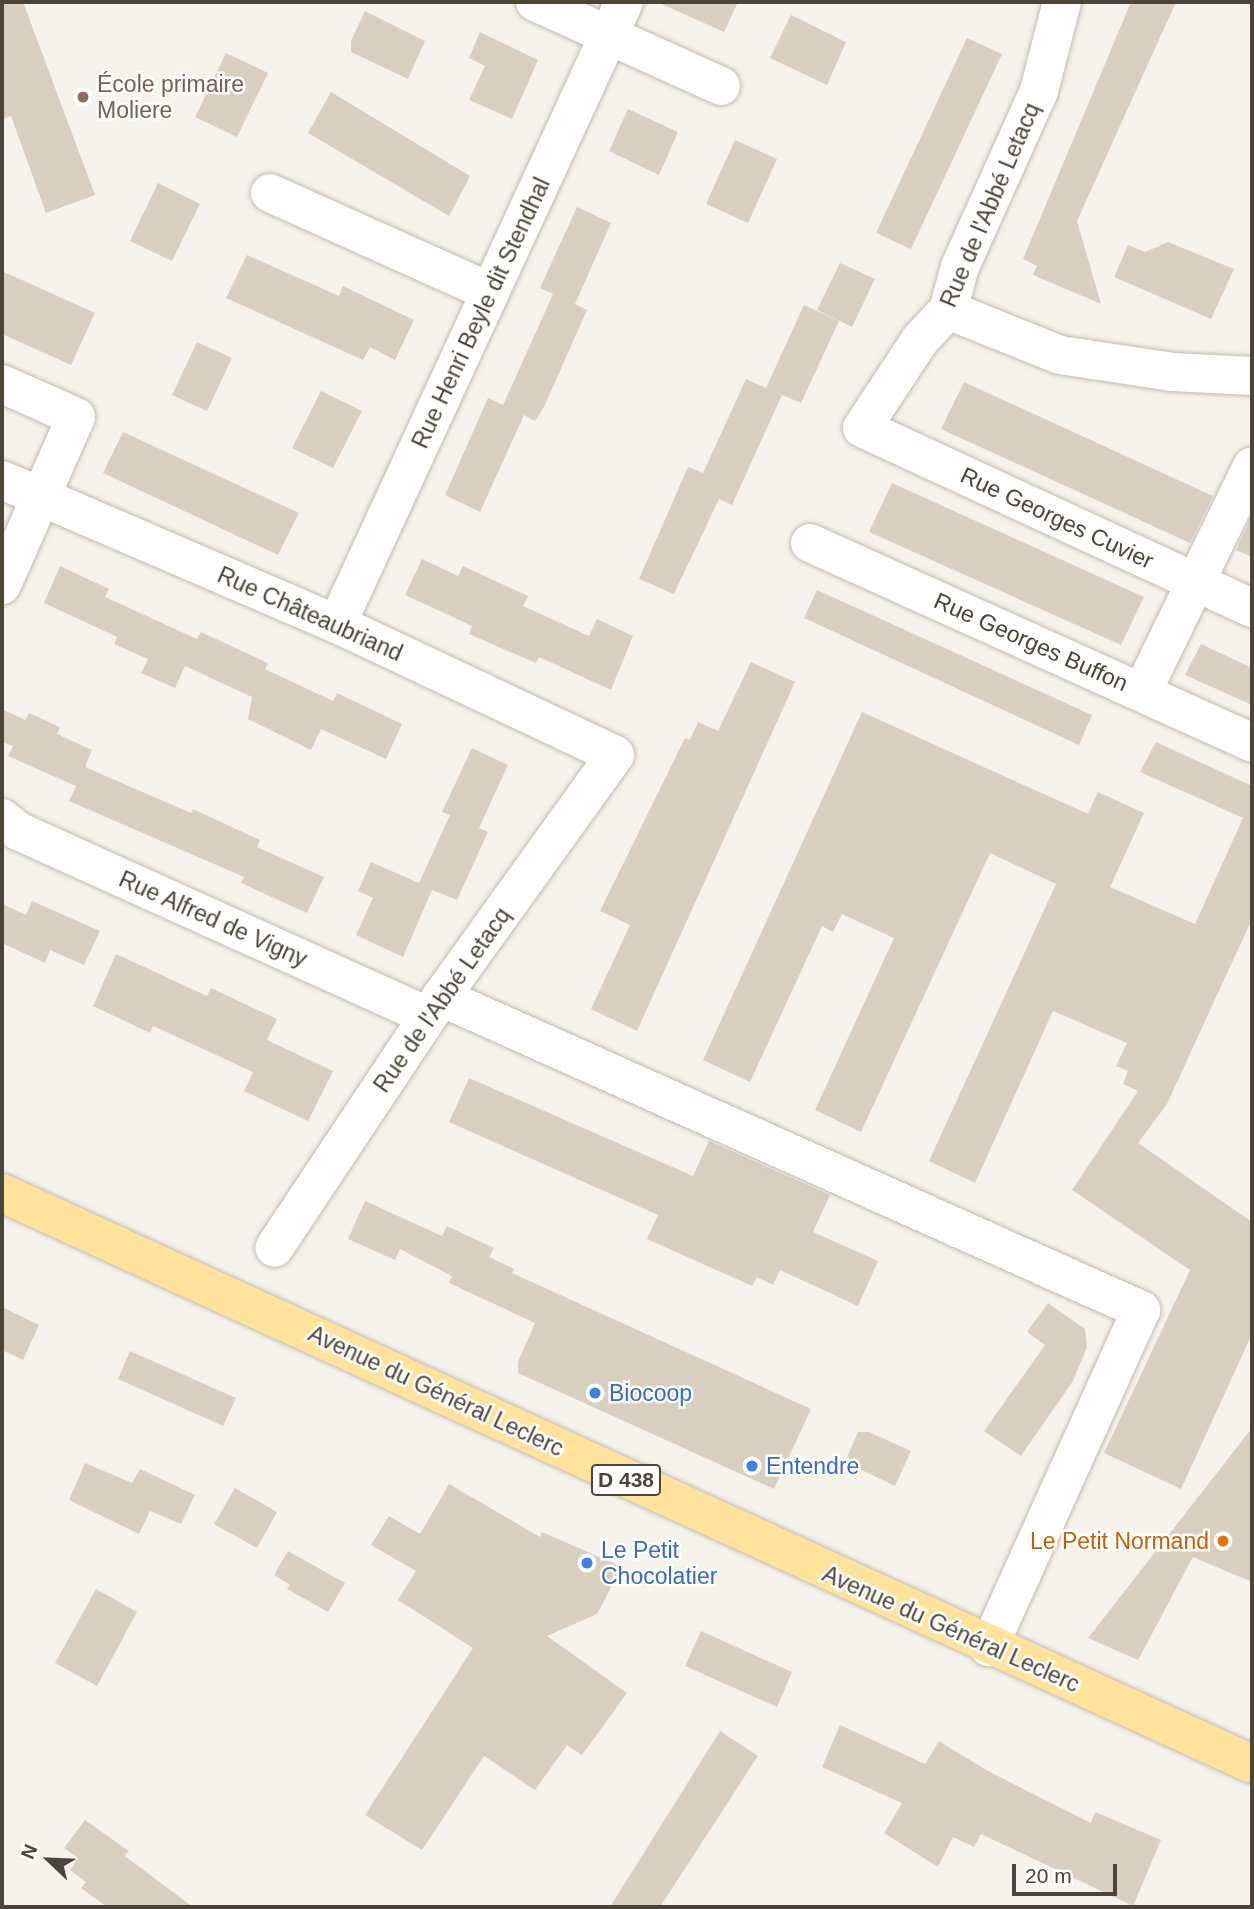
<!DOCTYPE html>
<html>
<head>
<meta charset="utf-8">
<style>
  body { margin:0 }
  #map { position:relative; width:1254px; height:1909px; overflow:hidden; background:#f6f3ec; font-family:Arial,sans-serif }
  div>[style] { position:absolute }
  .building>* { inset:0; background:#d8cfc1 }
  .roads { filter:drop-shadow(0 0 2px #c2bbae) drop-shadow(0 0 2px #c2bbae) }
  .minor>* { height:38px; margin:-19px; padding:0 19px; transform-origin:19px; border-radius:19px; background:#fff }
  .primary>* { height:38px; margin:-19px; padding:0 19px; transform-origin:19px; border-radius:19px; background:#ffe39c }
  .dots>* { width:19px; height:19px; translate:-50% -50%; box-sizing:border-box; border:4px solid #fff; border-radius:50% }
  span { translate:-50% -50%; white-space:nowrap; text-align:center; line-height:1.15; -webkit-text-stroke:5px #fff; paint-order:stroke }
  .shield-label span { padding:2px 5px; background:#fff; border:2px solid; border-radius:5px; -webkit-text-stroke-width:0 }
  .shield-label { font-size:21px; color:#4b4439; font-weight:700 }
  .education-label { font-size:23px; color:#785e54 }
  .left { translate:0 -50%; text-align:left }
  .street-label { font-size:23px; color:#4b4439 }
  .shop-label { font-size:23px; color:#366cbe }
  .food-label { font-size:23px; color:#c56008 }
  .right { translate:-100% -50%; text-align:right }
  .frame { position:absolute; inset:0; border:4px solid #4b4439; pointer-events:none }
  .north { position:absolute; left:14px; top:1825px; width:70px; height:70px; -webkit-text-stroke:5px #fff; paint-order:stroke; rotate:293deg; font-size:19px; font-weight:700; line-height:28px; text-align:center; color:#4b4439 }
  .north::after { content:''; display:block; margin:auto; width:24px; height:32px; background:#4b4439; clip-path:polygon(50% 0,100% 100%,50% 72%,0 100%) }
  .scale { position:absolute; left:1012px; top:1864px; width:105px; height:32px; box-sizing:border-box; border:4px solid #4b4439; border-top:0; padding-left:9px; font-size:21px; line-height:24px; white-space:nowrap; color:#4b4439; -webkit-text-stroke:5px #fff; paint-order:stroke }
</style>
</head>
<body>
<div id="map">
  <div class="building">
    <div style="clip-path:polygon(2px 2px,23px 2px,95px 195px,46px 213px,11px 116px,2px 119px)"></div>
    <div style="clip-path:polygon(657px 2px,738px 2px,724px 32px)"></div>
    <div style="clip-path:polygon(1131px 2px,1176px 2px,1077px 221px,1101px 304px,1033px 275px,1037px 266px,1023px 259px)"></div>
    <div style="clip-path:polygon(365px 11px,425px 41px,408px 79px,351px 52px,351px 41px)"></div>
    <div style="clip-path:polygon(791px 15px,846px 42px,827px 85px,770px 58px)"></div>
    <div style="clip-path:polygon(480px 32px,538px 60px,512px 119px,469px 100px,485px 66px,469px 58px)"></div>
    <div style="clip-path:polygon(967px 38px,1002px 54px,911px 249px,876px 233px)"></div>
    <div style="clip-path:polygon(226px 53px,268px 73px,237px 137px,195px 117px)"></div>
    <div style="clip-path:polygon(331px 92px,470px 176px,449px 216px,308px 133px)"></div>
    <div style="clip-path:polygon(628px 109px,678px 132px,659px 175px,609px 151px)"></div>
    <div style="clip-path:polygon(735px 140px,777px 159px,748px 223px,706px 204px)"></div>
    <div style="clip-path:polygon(158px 183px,200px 204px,172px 261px,130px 241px)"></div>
    <div style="clip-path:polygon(577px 207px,611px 223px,575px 304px,571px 302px,587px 310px,544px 407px,535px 421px,524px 415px,480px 512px,445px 495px,488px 398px,503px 405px,553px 294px,540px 288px)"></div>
    <div style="clip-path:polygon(1168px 242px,1234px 269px,1211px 319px,1114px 277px,1128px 245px,1145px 252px)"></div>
    <div style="clip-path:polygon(247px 255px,339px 296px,343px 286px,414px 320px,395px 360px,370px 347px,363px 360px,226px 298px)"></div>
    <div style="clip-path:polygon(840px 263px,875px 279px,852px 327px,817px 310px)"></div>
    <div style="clip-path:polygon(2px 271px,95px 313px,71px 365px,2px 334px)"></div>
    <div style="clip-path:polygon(804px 305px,839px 321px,801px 403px,766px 388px)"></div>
    <div style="clip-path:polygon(197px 342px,232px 358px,207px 411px,172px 395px)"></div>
    <div style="clip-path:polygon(746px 379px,782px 395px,732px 505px,719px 499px,674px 594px,639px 579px,688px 467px,703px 473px)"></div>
    <div style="clip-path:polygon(964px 382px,1213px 496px,1190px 543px,941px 429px)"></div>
    <div style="clip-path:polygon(321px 391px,362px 411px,333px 468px,292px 448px)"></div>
    <div style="clip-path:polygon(123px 432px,299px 513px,278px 555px,103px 473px)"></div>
    <div style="clip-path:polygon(892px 483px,1144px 597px,1121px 645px,869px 532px)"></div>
    <div style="clip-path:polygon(1252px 515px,1252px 557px,1236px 550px)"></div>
    <div style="clip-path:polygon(422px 559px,458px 576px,463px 566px,528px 596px,523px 606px,589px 636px,597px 619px,633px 636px,611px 690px,539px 657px,536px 663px,503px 649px,469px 634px,472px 626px,405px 595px)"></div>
    <div style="clip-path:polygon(60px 566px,109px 589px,105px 597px,197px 639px,201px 632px,268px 663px,265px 669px,333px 701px,337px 693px,402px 724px,386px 759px,321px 729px,311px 750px,248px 719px,252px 697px,185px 666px,175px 688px,141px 673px,148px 659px,114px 644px,117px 637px,44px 603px)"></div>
    <div style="clip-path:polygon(817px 590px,1092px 715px,1079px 745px,804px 618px)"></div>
    <div style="clip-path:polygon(1201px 644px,1252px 668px,1252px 705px,1185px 675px)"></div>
    <div style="clip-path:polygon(751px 662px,795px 682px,637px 1031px,591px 1009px,630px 925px,600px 911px,685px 738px,690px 740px,698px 722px,718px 731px)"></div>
    <div style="clip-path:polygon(2px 709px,25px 720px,29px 713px,60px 727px,57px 734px,92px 750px,83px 772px,85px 767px,191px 813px,193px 809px,260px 840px,257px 847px,324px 877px,307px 913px,241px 883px,244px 877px,69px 801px,76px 786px,8px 756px,13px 746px,2px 742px)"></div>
    <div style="clip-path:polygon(862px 712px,1088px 814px,1098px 792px,1144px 813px,1110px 887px,1195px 924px,1243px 818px,1140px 772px,1156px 742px,1252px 786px,1252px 919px,1167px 1104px,1138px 1143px,1252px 1222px,1252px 1334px,1181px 1489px,1104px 1453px,1190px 1270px,1072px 1190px,1138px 1091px,1123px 1084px,1128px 1071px,1116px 1066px,1127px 1043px,1053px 1011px,975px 1183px,929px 1161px,1056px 884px,990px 853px,861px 1132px,815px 1110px,894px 938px,842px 914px,833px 932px,822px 926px,750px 1082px,703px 1060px)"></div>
    <div style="clip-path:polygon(472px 748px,508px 765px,479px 828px,488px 832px,457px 900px,432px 890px,403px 957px,356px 935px,373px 898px,358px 891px,371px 862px,419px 883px,450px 815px,442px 812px)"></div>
    <div style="clip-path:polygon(32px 901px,100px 931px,84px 965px,50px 950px,45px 963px,2px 943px,2px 904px,26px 915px)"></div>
    <div style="clip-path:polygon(116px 954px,207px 996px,211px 988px,277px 1019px,267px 1040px,333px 1071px,308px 1121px,244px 1091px,253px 1072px,153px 1026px,150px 1033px,93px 1006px)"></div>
    <div style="clip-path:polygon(469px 1078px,693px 1176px,709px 1141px,830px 1195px,813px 1232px,878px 1261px,858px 1306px,780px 1270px,773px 1285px,757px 1277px,752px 1286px,647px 1239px,658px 1215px,449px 1122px)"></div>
    <div style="clip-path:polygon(365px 1201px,442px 1236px,447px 1226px,494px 1248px,489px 1257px,514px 1269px,512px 1273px,811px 1409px,774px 1489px,518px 1373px,518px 1362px,535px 1323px,449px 1283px,452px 1276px,400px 1249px,395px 1260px,348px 1239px)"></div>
    <div style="clip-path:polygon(1048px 1303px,1085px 1329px,1087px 1347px,1073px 1381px,1021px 1456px,984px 1431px,1045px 1345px,1027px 1332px)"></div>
    <div style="clip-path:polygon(2px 1307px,39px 1325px,23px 1360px,2px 1350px)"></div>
    <div style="clip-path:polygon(130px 1351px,236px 1398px,223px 1426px,118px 1379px)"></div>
    <div style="clip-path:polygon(1252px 1428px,1252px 1582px,1193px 1557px,1138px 1660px,1088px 1638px)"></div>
    <div style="clip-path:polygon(858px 1432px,869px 1432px,911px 1451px,895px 1486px,845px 1462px)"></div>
    <div style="clip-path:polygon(85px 1463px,132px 1483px,140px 1469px,195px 1495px,181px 1524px,150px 1511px,139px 1534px,69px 1500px)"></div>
    <div style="clip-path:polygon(449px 1484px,540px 1537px,542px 1532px,622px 1567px,597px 1614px,547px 1636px,627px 1693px,582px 1755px,567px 1745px,535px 1790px,484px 1756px,422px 1850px,365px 1815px,473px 1648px,398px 1600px,416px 1571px,371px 1545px,389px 1516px,420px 1534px)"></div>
    <div style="clip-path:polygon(235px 1488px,277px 1512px,257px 1548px,214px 1524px)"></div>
    <div style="clip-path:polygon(288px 1551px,345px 1583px,328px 1612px,287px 1589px,290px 1585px,274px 1575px)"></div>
    <div style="clip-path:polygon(96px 1589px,137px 1612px,97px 1686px,55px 1663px)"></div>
    <div style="clip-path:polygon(701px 1631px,792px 1672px,777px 1707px,685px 1666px)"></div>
    <div style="clip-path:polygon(840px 1725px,925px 1764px,939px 1741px,988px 1771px,1091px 1823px,1095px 1812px,1161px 1840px,1133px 1906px,981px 1834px,974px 1847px,953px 1837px,938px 1867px,884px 1833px,902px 1803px,822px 1767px)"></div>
    <div style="clip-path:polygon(720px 1731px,758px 1756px,660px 1907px,610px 1907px)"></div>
    <div style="clip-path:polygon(85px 1820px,129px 1851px,125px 1856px,193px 1907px,107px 1907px,81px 1888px,86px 1882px,70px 1870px,78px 1858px,64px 1848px)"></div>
  </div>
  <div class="roads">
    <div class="minor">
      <div style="left:535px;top:2px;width:204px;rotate:24.3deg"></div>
      <div style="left:1062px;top:2px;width:92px;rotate:104.5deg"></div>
      <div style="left:1039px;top:91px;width:193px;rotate:114.2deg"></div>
      <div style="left:960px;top:267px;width:45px;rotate:105.6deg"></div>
      <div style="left:948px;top:310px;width:41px;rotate:133deg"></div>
      <div style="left:920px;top:340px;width:105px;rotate:123.4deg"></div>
      <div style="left:862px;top:428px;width:430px;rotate:24.8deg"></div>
      <div style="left:270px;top:193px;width:241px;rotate:24.2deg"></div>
      <div style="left:948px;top:310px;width:121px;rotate:21.9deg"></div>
      <div style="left:1060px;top:355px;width:113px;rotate:8.6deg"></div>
      <div style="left:1172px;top:372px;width:80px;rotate:2.9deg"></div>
      <div style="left:2px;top:384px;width:81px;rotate:24deg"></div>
      <div style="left:76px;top:417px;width:184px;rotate:113.8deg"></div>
      <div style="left:2px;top:480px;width:365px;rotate:23.3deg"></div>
      <div style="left:337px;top:624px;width:307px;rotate:25.2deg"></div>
      <div style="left:615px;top:755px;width:298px;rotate:125.7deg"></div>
      <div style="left:441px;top:997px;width:301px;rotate:123.6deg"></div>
      <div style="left:810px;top:543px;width:485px;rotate:24.3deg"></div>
      <div style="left:337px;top:624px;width:685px;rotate:-65.23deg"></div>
      <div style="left:1142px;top:692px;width:251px;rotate:-64deg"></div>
      <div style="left:2px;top:818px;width:21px;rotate:39deg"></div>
      <div style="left:18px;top:831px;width:449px;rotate:24.3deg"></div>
      <div style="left:441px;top:997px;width:767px;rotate:24.09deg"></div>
      <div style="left:1141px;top:1310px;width:370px;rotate:114.3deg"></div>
    </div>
    <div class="primary">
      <div style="left:2px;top:1193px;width:1374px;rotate:24.55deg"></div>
    </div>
  </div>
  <div class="dots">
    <div style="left:83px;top:97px;background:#8d6e63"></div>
    <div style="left:595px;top:1393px;background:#3f7fe0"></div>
    <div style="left:752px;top:1466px;background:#3f7fe0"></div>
    <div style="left:1223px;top:1541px;background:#e8710a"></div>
    <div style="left:587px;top:1563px;background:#3f7fe0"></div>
  </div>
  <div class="shield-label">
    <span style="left:626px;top:1480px">D 438</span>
  </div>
  <div class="education-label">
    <span class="left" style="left:97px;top:97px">École primaire<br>Moliere</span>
  </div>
  <div class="street-label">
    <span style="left:990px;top:205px;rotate:-67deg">Rue de l'Abbé Letacq</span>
    <span style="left:481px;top:313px;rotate:-65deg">Rue Henri Beyle dit Stendhal</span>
    <span style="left:1057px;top:518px;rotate:25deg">Rue Georges Cuvier</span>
    <span style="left:310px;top:614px;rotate:24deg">Rue Châteaubriand</span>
    <span style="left:1031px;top:642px;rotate:24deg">Rue Georges Buffon</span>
    <span style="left:213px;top:919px;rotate:24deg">Rue Alfred de Vigny</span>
    <span style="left:442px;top:1000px;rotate:-55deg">Rue de l'Abbé Letacq</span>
    <span style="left:436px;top:1391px;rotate:25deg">Avenue du Général Leclerc</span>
    <span style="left:951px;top:1629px;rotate:24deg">Avenue du Général Leclerc</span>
  </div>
  <div class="shop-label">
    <span class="left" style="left:609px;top:1393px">Biocoop</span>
    <span class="left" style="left:766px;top:1466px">Entendre</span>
    <span class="left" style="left:601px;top:1563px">Le Petit<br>Chocolatier</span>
  </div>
  <div class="food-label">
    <span class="right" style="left:1209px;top:1541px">Le Petit Normand</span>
  </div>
  <div class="frame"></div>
  <div class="north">N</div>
  <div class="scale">20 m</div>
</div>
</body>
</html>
